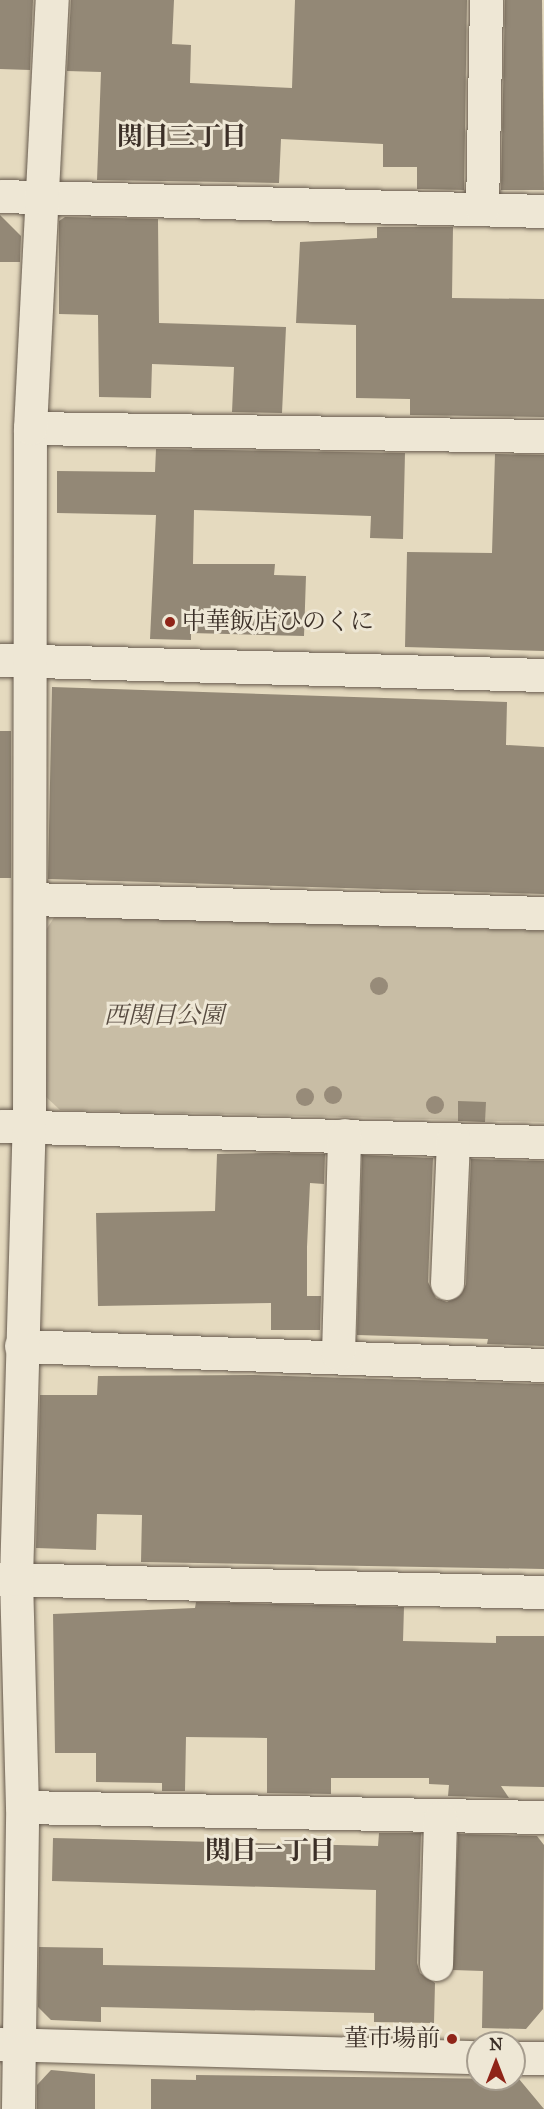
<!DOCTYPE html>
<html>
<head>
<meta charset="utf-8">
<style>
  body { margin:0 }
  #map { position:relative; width:544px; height:2109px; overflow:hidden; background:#e5dabf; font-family:"IM FELL Great Primer","Noto Serif JP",serif }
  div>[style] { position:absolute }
  .green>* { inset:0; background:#c8bda5 }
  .building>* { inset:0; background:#938876 }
  .roads { filter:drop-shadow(0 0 2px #665a4d) drop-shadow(0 0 2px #665a4d) }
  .minor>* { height:33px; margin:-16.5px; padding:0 16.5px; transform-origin:16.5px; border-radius:16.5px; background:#eee7d5 }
  .trees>* { width:18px; height:18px; margin:-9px; border-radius:50%; background:#978b79 }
  .dots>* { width:16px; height:16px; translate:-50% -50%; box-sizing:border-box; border:3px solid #eee7d5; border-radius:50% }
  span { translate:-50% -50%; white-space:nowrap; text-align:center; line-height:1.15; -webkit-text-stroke:6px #eee7d5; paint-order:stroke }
  .poi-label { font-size:24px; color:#3b2f27 }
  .left { translate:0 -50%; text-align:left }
  .right { translate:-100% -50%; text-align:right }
  .park-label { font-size:24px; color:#574b40; font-style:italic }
  .neighbourhood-label { font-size:26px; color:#3b2f27; font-weight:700 }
  .north { position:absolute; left:466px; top:2031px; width:60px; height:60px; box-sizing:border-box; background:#eee7d5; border:2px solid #a69d8f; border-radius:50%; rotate:0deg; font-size:16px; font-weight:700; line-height:24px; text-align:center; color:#3b2f27 }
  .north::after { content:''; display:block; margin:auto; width:21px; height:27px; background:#8f2418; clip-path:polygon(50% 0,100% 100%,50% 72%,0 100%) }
</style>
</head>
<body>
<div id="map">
  <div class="green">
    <div style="clip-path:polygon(55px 916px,544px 931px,544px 1122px,60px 1110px,44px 1095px,44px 933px)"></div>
  </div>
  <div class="building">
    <div style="clip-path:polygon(0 0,33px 0,30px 70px,0 69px)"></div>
    <div style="clip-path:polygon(71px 0,174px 0,172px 44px,191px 45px,190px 83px,292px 88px,295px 0,467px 0,464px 190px,417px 189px,417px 167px,383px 167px,383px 144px,281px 139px,279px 183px,97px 180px,101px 72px,67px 71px)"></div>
    <div style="clip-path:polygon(505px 0,542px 0,544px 190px,501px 190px)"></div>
    <div style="clip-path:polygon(0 215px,21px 236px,20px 262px,0 262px)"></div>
    <div style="clip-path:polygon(65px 217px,158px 219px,159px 323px,286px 327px,282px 413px,232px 412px,234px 367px,152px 364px,151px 398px,99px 397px,98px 315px,59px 314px,59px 221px)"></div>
    <div style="clip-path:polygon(377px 227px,453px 227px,452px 298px,544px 299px,544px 417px,410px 415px,410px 399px,356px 398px,356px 325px,296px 323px,300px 242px,377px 238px)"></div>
    <div style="clip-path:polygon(156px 449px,405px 453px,403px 539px,370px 538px,371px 516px,194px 510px,193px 564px,275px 564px,274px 575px,306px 576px,304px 636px,191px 633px,191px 640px,150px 639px,156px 515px,57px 513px,57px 471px,155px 472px)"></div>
    <div style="clip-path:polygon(495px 454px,544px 455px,544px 651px,405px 647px,407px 552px,492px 553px)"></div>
    <div style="clip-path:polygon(52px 687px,507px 702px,506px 745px,544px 747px,544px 894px,48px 879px)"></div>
    <div style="clip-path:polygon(0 731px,11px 731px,11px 878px,0 878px)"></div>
    <div style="clip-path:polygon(458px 1101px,486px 1102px,485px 1122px,458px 1121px)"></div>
    <div style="clip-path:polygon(275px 1153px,325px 1154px,324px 1184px,310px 1183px,307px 1247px,307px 1296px,321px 1296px,320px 1330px,271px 1330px,271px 1303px,98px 1306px,96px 1213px,215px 1211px,217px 1154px)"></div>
    <div style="clip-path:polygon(362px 1155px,433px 1158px,428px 1282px,436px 1298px,447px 1302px,462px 1293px,466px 1284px,471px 1159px,544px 1161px,544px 1346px,487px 1344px,488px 1339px,357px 1335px)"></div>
    <div style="clip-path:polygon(252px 1375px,544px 1384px,544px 1569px,141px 1562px,142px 1515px,97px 1514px,96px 1550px,36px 1548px,40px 1395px,97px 1395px,98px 1376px)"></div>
    <div style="clip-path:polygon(196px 1602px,404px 1607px,403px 1641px,496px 1643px,496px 1636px,544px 1636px,544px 1787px,501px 1786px,509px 1798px,448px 1796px,449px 1785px,429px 1784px,429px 1778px,331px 1778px,331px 1794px,267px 1793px,267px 1738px,186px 1737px,185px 1791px,162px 1791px,162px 1783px,96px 1782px,96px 1753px,55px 1753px,53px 1614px,195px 1608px)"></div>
    <div style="clip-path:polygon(379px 1833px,421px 1833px,417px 1963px,420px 1973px,435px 1983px,434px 2023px,374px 2022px,374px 2013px,101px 2007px,101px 2022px,51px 2020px,38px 2007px,39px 1947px,103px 1948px,103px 1965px,375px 1970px,376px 1890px,52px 1881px,53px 1838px,378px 1846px)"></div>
    <div style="clip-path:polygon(458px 1834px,537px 1836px,544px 1845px,543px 2009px,526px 2029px,482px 2028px,483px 1971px,453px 1970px)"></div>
    <div style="clip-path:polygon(51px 2070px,95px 2074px,95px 2109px,37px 2109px,37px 2085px)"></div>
    <div style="clip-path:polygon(196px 2075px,519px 2079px,544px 2109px,151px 2109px,151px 2079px,196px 2080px)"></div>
  </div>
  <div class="roads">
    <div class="minor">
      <div style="left:0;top:196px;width:544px;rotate:1.58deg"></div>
      <div style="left:482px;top:209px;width:209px;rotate:-88.9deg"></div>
      <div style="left:30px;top:428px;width:514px;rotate:0.89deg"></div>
      <div style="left:0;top:660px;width:544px;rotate:1.58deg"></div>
      <div style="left:30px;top:899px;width:514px;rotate:1.56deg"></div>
      <div style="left:0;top:1126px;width:544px;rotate:1.68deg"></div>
      <div style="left:447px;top:1283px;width:144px;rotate:-87.6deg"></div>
      <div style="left:21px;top:1346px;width:523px;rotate:2.08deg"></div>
      <div style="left:338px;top:1354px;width:219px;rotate:-88.4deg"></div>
      <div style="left:0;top:1579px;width:544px;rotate:1.37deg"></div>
      <div style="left:22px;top:1807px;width:522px;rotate:1.1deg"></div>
      <div style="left:436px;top:1964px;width:146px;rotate:-88.4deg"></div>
      <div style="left:0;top:2044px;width:478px;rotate:1.6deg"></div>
      <div style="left:514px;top:2058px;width:30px"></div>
      <div style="left:18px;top:2109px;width:302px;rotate:-89.2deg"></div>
      <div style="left:22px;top:1807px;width:228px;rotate:-91.5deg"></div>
      <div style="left:16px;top:1579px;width:453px;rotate:-88.4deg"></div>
      <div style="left:29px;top:1126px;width:698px;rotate:-89.92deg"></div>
      <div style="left:30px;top:428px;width:429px;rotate:-87.1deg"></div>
    </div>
  </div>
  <div class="trees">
    <div style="left:379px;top:986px"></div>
    <div style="left:333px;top:1095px"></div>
    <div style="left:305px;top:1097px"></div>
    <div style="left:435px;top:1105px"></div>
  </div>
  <div class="dots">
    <div style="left:170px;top:622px;background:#8f2418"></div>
    <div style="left:452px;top:2039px;background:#8f2418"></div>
  </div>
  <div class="poi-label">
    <span class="left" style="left:182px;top:622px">中華飯店ひのくに</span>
    <span class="right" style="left:440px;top:2039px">菫市場前</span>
  </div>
  <div class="park-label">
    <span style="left:164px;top:1016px">西関目公園</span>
  </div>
  <div class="neighbourhood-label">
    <span style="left:182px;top:137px">関目三丁目</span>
    <span style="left:270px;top:1851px">関目一丁目</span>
  </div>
  <div class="north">N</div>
</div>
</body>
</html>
